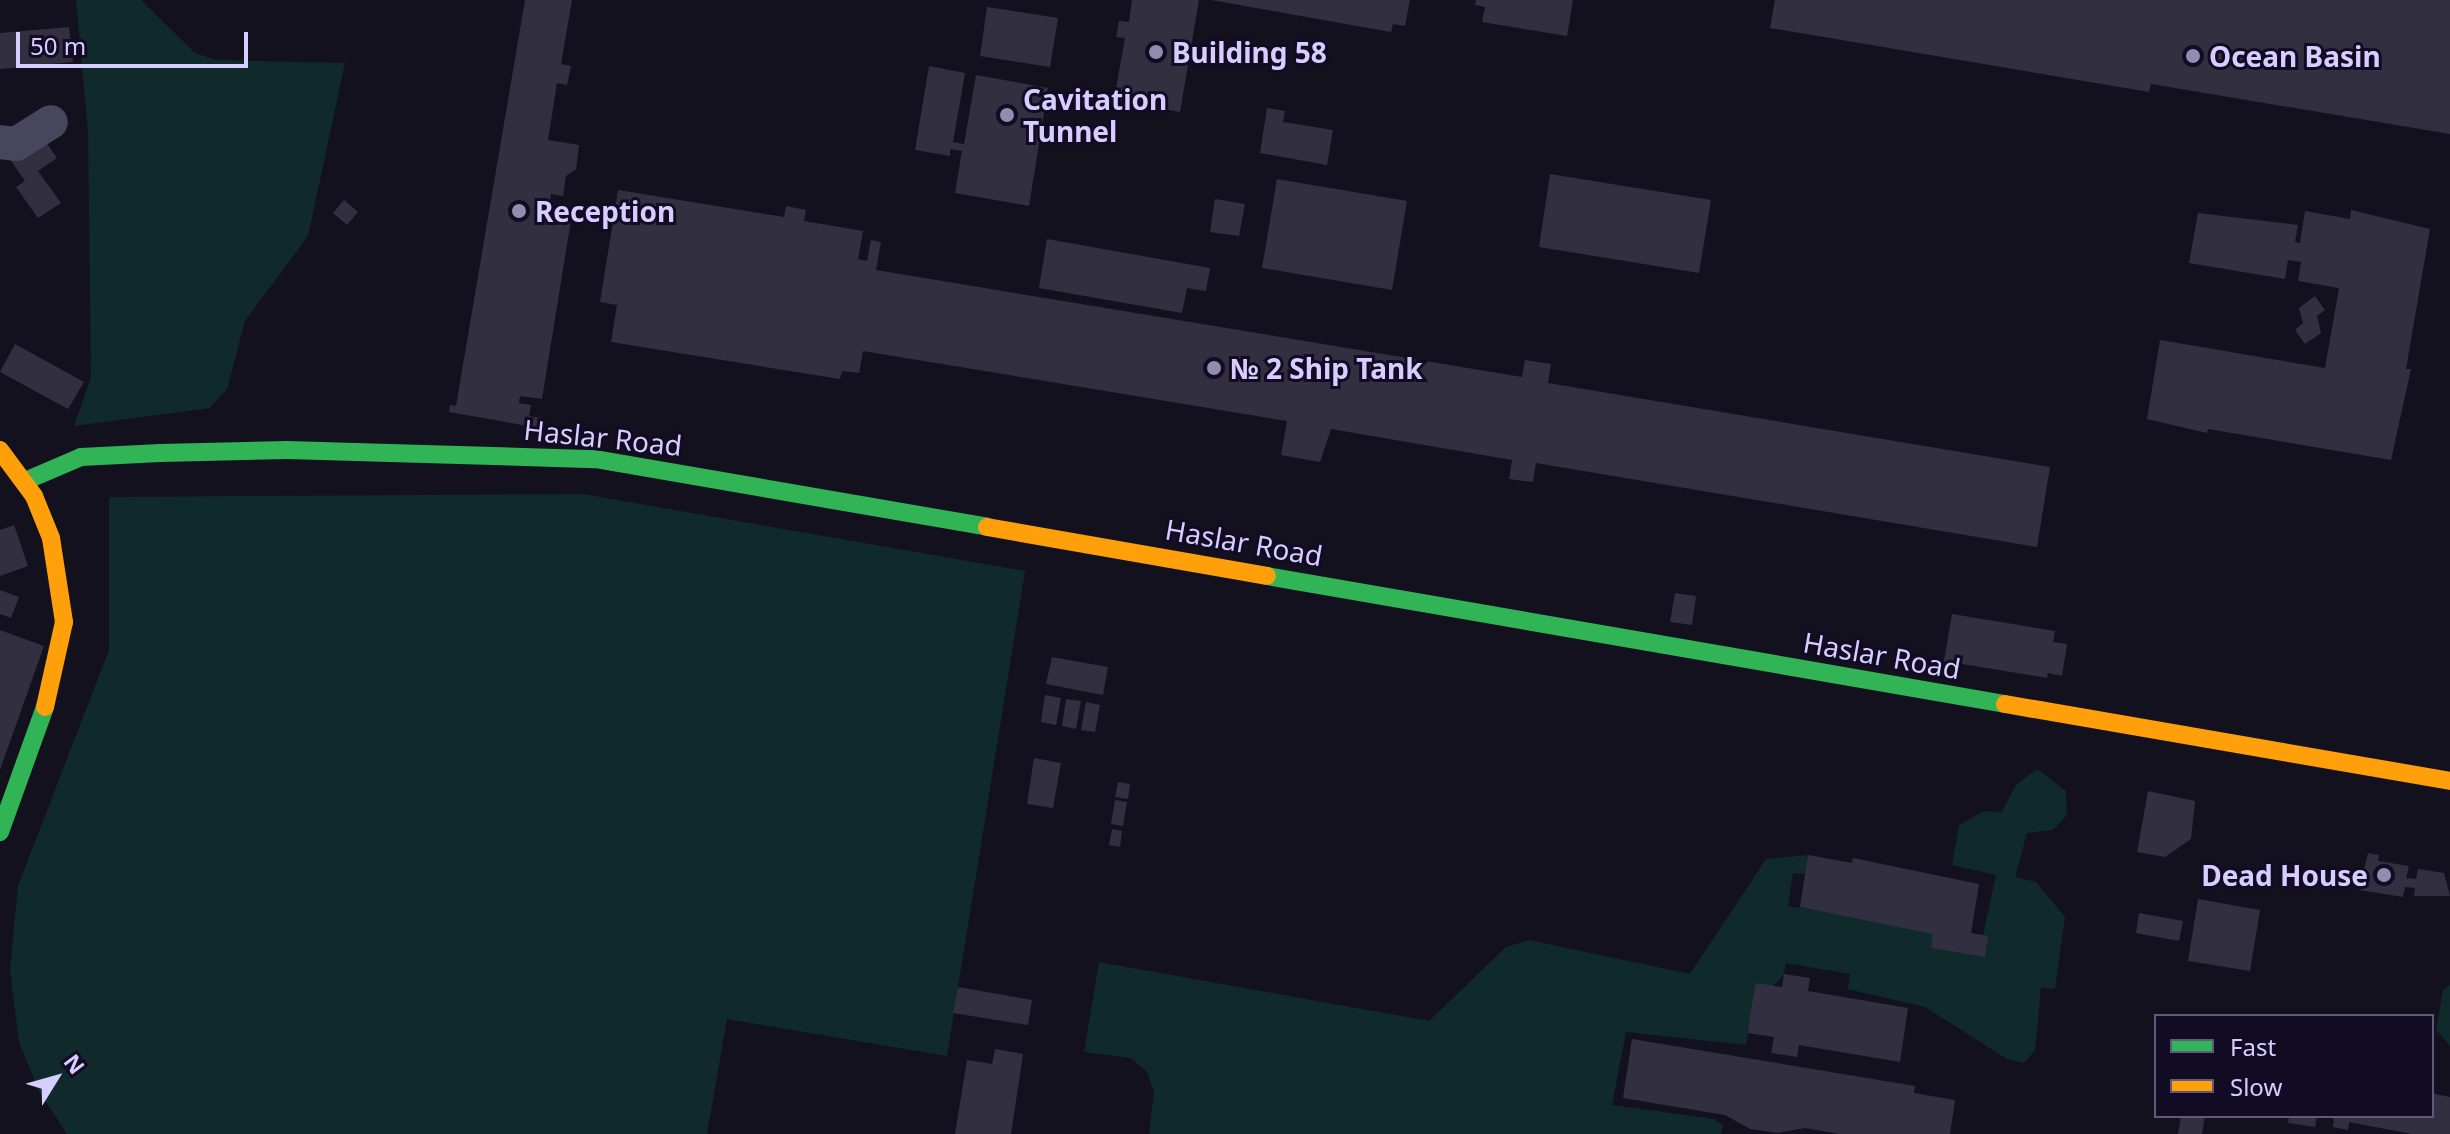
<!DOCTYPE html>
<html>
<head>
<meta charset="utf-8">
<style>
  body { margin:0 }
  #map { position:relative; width:2450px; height:1134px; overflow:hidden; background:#14111e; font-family:"Noto Sans",sans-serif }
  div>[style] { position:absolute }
  .green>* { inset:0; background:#10292b }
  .building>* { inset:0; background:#322f40 }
  .street>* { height:34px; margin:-17px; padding:0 17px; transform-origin:17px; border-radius:17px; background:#48465f }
  .fast>* { height:18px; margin:-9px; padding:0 9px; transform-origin:9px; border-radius:9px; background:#30b455 }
  .slow>* { height:18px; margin:-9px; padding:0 9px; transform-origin:9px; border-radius:9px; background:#ff9f0a }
  .dots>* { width:22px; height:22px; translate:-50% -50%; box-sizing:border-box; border:4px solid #110c23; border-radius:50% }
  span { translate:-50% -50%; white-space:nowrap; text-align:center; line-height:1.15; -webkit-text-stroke:6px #110c23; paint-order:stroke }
  .poi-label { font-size:28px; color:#d5ceff; font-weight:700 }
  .left { translate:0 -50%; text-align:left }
  .right { translate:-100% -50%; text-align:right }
  .street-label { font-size:28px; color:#d5ceff }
  .legend { position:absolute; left:2154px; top:1014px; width:280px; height:104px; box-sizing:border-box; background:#110c23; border:2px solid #5f5a7b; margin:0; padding:10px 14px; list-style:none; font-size:24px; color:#d5ceff }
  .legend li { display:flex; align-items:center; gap:16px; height:40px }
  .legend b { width:40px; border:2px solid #5f5a7b }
  .north { position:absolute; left:16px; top:1038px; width:80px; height:80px; -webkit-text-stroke:6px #110c23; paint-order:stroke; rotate:53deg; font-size:22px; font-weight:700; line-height:32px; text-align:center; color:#d5ceff }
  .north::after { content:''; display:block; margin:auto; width:28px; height:36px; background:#d5ceff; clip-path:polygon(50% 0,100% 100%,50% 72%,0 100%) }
  .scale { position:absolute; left:16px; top:32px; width:232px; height:36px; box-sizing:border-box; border:4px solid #d5ceff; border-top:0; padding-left:10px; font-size:24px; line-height:28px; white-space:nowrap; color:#d5ceff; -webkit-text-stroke:6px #110c23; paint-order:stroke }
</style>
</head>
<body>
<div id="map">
  <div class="green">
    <div style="clip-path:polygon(76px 0,141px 0,195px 53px,216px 60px,345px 63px,308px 236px,245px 321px,227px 389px,210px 408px,74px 426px,91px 377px,88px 132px)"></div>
    <div style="clip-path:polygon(583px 494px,1025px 571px,947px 1056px,727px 1019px,707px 1134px,67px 1134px,39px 1091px,19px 1042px,10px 970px,18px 886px,109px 650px,109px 497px)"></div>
    <div style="clip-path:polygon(2037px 769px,2066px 791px,2067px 815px,2053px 830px,2027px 833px,2015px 877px,2036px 882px,2065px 917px,2055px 989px,2041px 988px,2035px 1050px,2024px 1063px,2007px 1059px,1925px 1007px,1848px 989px,1850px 974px,1786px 963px,1784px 974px,1752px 1010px,1746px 1045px,1626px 1032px,1612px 1105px,1714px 1119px,1723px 1125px,1721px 1134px,1149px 1134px,1154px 1092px,1147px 1072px,1131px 1058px,1084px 1052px,1099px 962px,1429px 1021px,1506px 947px,1529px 940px,1690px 974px,1766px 859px,1808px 855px,1806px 874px,1793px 873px,1788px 906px,1983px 935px,1996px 875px,1952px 865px,1959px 825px,1984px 811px,2002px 812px,2016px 785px)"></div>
    <div style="clip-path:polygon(2450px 985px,2450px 1046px,2436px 1030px,2443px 990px)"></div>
  </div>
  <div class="building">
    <div style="clip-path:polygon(525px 0,572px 0,561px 64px,571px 66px,567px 85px,557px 83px,548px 140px,579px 145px,576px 169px,566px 176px,563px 196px,551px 194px,548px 216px,571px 220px,542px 399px,520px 396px,519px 403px,531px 405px,529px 416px,541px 418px,539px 428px,449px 412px,450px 405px,456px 406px)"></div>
    <div style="clip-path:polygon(1132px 0,1199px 0,1180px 112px,1114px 100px,1125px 38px,1116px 37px,1119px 21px,1129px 22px)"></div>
    <div style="clip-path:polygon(1211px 0,1410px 0,1405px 26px,1393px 24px,1391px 32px)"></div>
    <div style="clip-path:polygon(1476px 0,1573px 0,1567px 36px,1482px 22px,1485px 7px,1475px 5px)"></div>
    <div style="clip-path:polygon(1775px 0,2450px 0,2450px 134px,2151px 84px,2149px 92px,1770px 28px)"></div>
    <div style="clip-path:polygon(987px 7px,1058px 18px,1050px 67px,980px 56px)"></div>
    <div style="clip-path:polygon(69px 27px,73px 62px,0 69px,0 33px)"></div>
    <div style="clip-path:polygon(929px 66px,965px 73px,953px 142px,964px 144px,976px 75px,1048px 88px,1029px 206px,955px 193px,962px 151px,950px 149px,950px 156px,915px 150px)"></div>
    <div style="clip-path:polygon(1267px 108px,1285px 111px,1283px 122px,1333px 130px,1327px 165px,1260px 153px)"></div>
    <div style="clip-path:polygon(41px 135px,57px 158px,38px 171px,61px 203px,38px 218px,16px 187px,25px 181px,9px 158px)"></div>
    <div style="clip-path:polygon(1550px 174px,1711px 200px,1699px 273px,1539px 247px)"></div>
    <div style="clip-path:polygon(1277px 179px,1407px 201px,1392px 290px,1262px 268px)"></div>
    <div style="clip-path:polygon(618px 190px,784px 217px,786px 206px,806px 210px,804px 221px,863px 231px,858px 259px,867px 261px,871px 240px,881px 242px,876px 270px,1522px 377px,1525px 360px,1551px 364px,1548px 383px,2050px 467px,2037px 547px,1536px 463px,1533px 482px,1509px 479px,1512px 460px,1331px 429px,1320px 462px,1281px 455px,1287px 421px,863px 351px,859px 373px,842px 371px,840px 379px,611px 342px,617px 305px,600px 302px)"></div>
    <div style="clip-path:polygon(1215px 199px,1245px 204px,1239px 236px,1210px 232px)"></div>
    <div style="clip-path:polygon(344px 200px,358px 212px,347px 225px,333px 213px)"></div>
    <div style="clip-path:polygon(2351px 210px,2430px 229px,2406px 369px,2411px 369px,2391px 460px,2208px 429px,2207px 433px,2147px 419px,2160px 340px,2325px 368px,2339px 288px,2298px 281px,2301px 262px,2288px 260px,2285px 279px,2189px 263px,2198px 213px,2298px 225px,2295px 242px,2300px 243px,2305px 211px,2350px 219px)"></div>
    <div style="clip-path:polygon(1047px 239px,1210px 268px,1206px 291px,1187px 288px,1182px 313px,1039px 288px)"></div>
    <div style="clip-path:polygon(2315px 296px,2325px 310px,2317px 316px,2321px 333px,2305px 344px,2295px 330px,2303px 323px,2299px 308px)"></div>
    <div style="clip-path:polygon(15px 344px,84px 382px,68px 409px,0 372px)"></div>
    <div style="clip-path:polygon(14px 525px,28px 566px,0 576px,0 530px)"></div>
    <div style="clip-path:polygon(0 590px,19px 597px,11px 618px,0 614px)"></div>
    <div style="clip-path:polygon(1675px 593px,1696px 596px,1692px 625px,1670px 622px)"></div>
    <div style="clip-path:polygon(1952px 614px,2055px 631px,2053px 642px,2067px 644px,2062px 676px,2048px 673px,2047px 678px,1944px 661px)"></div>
    <div style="clip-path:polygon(0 630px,44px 646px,0 770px)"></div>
    <div style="clip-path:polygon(1052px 657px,1108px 667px,1103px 695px,1046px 684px)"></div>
    <div style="clip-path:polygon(1045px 695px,1061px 698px,1056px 725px,1041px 722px)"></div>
    <div style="clip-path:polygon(1066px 699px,1081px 701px,1076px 729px,1062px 726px)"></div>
    <div style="clip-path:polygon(1086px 702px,1100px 705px,1095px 732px,1081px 730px)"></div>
    <div style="clip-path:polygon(1034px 758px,1061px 763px,1053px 808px,1027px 804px)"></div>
    <div style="clip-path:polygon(1118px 782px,1130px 784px,1128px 799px,1115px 797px)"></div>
    <div style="clip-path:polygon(2148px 791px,2195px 801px,2191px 839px,2165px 857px,2137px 852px)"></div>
    <div style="clip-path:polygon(1115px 800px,1127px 802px,1123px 826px,1111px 824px)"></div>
    <div style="clip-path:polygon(1112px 829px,1122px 831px,1120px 847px,1109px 845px)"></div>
    <div style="clip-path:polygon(2368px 853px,2379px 855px,2378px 861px,2409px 866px,2406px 878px,2416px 879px,2418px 869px,2444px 873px,2450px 896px,2414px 896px,2415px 888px,2405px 887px,2403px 897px,2359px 890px)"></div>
    <div style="clip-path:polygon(1808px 855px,1852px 863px,1853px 858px,1979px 884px,1971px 933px,1988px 936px,1985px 957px,1931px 948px,1933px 934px,1800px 907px)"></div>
    <div style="clip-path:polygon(2198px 899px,2260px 910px,2250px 971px,2188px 961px)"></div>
    <div style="clip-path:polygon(2139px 913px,2183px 921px,2179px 941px,2136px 933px)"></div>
    <div style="clip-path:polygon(1784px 974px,1810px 978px,1808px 991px,1908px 1008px,1900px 1062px,1799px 1045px,1797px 1057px,1771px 1053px,1774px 1037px,1748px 1033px,1751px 1010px,1756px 983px,1782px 987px)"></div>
    <div style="clip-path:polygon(958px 987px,1032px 1000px,1028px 1025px,953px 1013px)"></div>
    <div style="clip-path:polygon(1632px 1039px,1915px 1086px,1914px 1093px,1955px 1100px,1950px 1134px,1839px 1134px,1805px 1128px,1778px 1133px,1750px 1129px,1725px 1115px,1623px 1098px)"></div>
    <div style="clip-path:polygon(995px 1049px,1023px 1054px,1011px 1134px,955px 1134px,967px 1060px,992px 1064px)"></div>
    <div style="clip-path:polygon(2432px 1088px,2435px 1094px,2450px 1097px,2450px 1134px,2412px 1134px,2349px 1122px,2348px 1130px,2333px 1127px,2334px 1119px,2326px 1117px,2432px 1116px)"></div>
    <div style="clip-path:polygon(2181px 1116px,2205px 1116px,2202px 1134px,2178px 1134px)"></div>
    <div style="clip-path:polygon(2289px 1116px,2317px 1116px,2315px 1127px,2288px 1123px)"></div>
  </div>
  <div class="street">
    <div style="left:0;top:142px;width:16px;rotate:7deg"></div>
    <div style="left:16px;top:144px;width:41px;rotate:-32.2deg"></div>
  </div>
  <div class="fast">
    <div style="left:25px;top:481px;width:61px;rotate:-23.2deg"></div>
    <div style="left:81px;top:457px;width:79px;rotate:-2.9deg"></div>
    <div style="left:160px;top:453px;width:127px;rotate:-1.4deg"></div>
    <div style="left:287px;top:450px;width:308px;rotate:1.7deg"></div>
    <div style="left:595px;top:459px;width:398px;rotate:9.8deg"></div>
    <div style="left:1267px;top:576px;width:749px;rotate:9.84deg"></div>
    <div style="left:0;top:832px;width:133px;rotate:-70.2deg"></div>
  </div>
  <div class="slow">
    <div style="left:0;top:450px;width:57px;rotate:53.5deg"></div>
    <div style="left:34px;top:496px;width:45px;rotate:68deg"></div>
    <div style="left:51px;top:538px;width:85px;rotate:81.2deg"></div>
    <div style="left:64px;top:622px;width:87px;rotate:102.6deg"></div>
    <div style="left:987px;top:527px;width:284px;rotate:9.9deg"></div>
    <div style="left:2005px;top:704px;width:452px;rotate:9.8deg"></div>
  </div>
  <div class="dots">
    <div style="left:1156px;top:52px;background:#918cb0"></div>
    <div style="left:2193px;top:56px;background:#918cb0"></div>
    <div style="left:1007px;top:115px;background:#918cb0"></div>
    <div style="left:519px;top:211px;background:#918cb0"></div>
    <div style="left:1214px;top:368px;background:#918cb0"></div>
    <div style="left:2384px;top:875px;background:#918cb0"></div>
  </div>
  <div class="poi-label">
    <span class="left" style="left:1172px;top:52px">Building 58</span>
    <span class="left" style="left:2209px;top:56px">Ocean Basin</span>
    <span class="left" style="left:1023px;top:115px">Cavitation<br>Tunnel</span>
    <span class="left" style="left:535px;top:211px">Reception</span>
    <span class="left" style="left:1230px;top:368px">№ 2 Ship Tank</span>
    <span class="right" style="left:2368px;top:875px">Dead House</span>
  </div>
  <div class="street-label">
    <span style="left:603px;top:437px;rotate:6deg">Haslar Road</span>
    <span style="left:1244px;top:542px;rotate:10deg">Haslar Road</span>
    <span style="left:1882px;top:655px;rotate:10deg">Haslar Road</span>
  </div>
  <ul class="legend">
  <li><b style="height:10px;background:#30b455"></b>Fast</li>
  <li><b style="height:10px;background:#ff9f0a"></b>Slow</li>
  </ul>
  <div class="north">N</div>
  <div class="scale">50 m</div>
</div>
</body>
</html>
